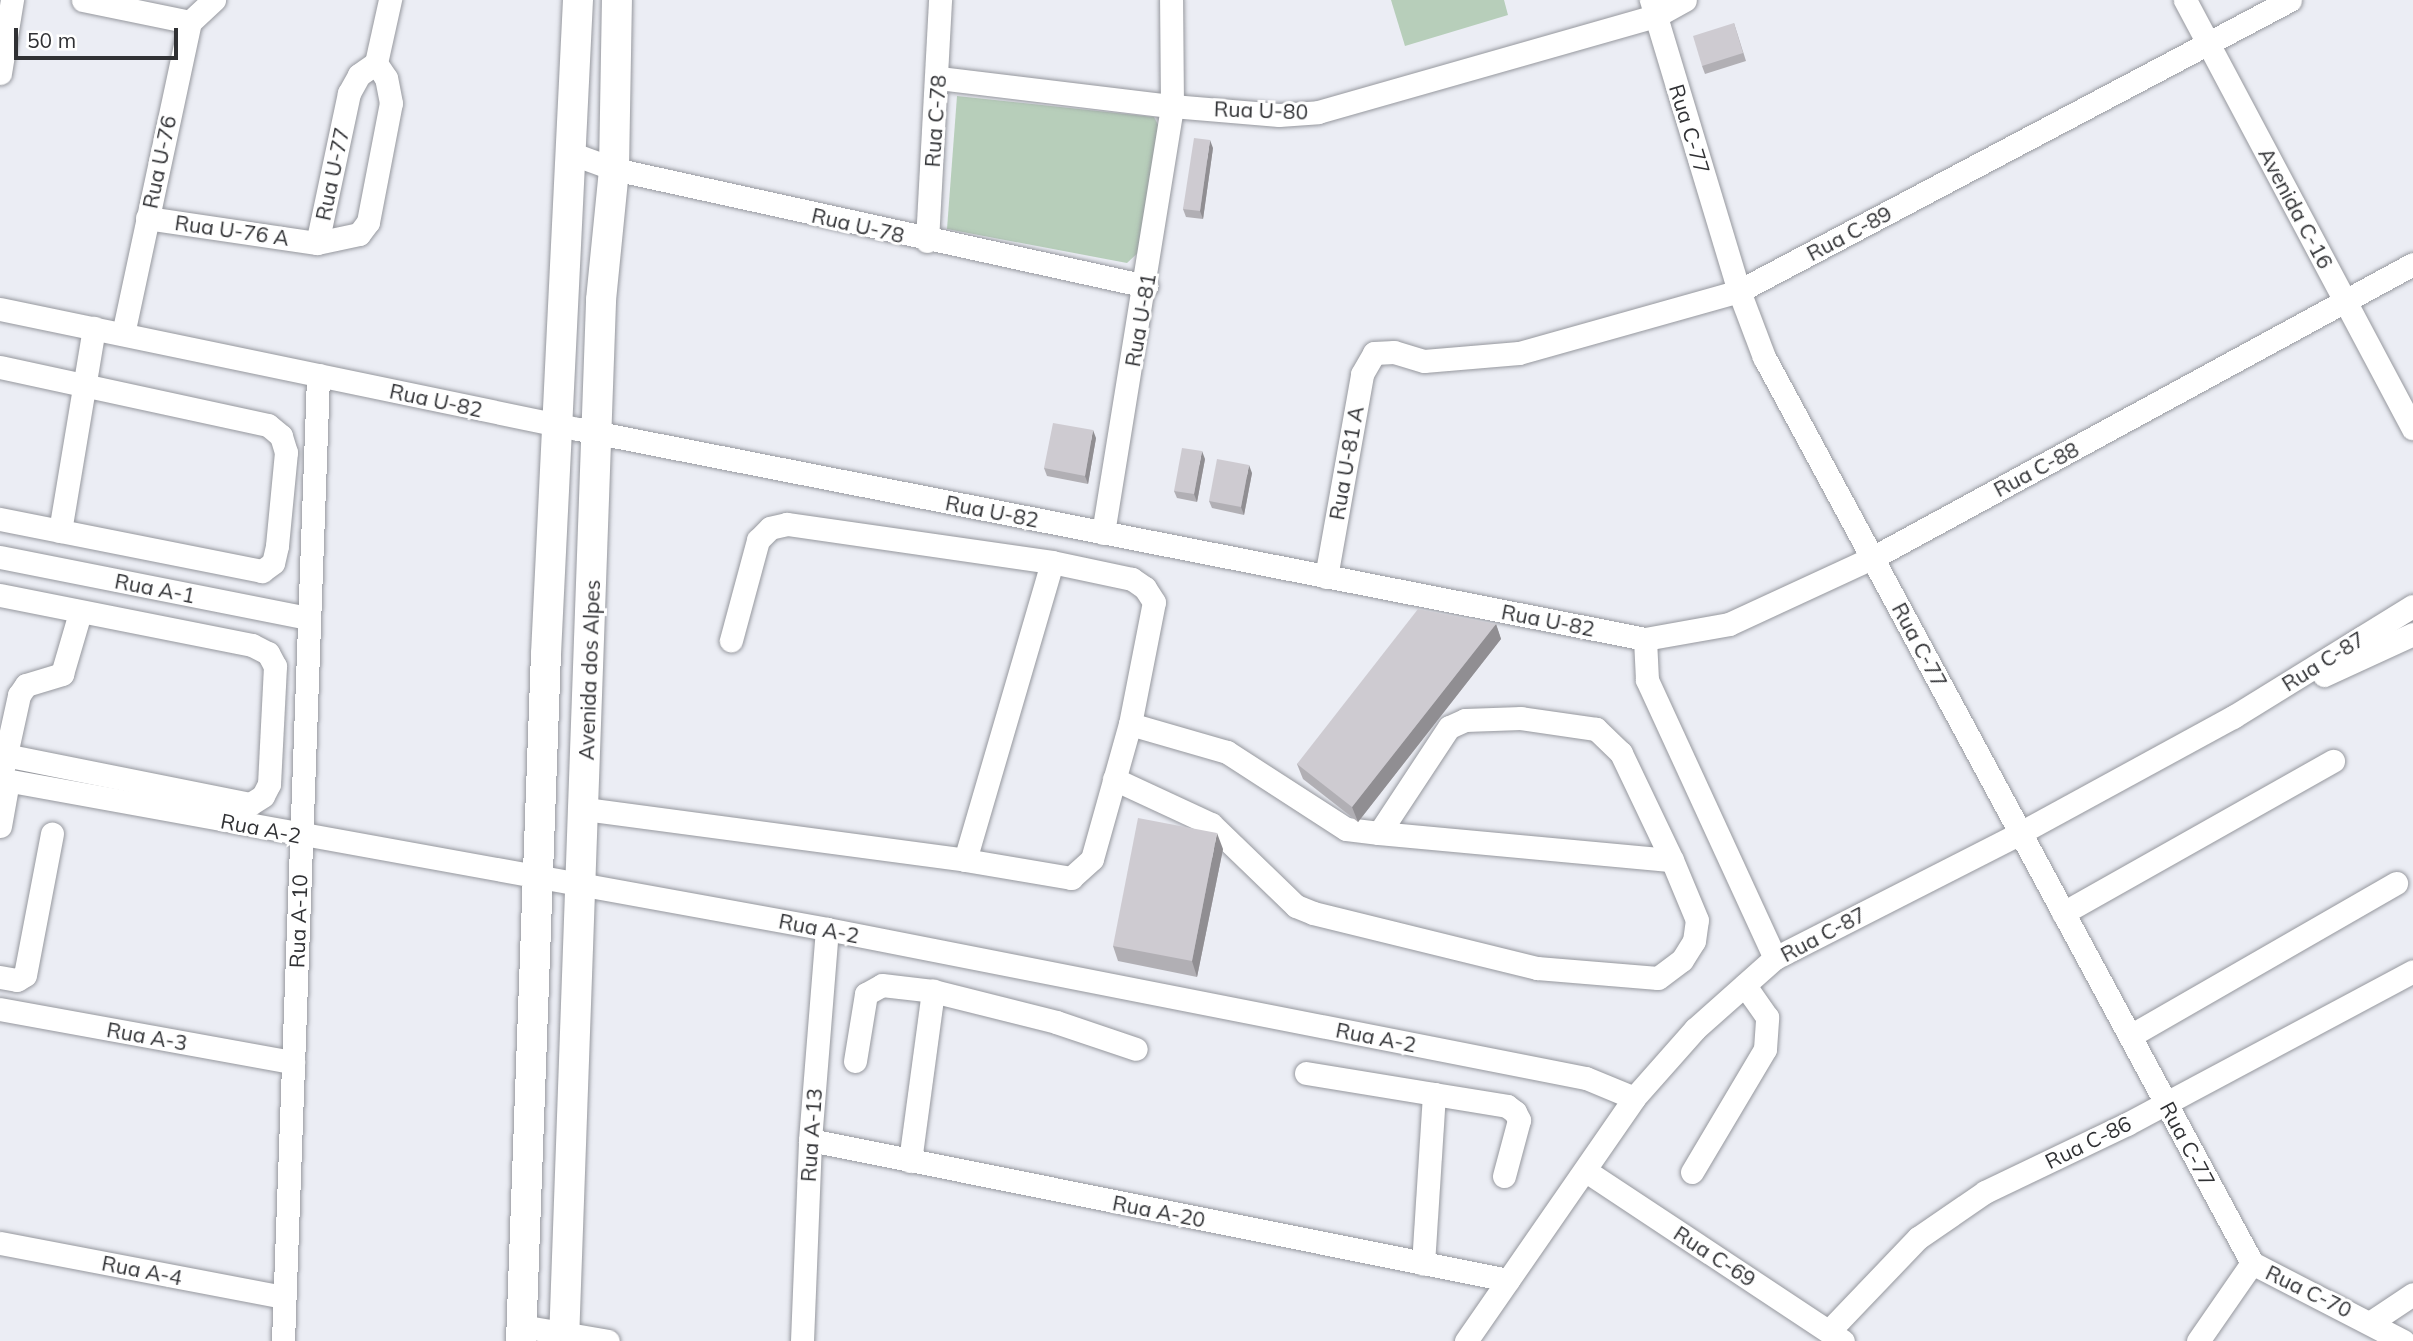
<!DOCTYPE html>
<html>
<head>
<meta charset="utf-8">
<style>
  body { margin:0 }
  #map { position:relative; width:2413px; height:1341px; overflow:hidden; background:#ebedf4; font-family:Mulish,sans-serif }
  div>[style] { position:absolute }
  .green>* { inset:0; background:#b7ceba }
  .roads { filter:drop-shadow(0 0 2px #96989e) drop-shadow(0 0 2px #96989e) }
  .minor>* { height:23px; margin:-11.5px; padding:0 11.5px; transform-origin:11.5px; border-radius:11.5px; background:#fff }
  .major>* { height:30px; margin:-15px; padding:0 15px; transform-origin:15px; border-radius:15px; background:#fff }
  .wall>* { inset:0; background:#b1afb4 }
  .shaded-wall>* { inset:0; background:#908e92 }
  .building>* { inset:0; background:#cecbd1 }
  span { translate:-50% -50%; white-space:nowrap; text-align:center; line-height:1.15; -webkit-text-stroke:6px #fff; paint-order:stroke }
  .street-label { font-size:21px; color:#303134 }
  .scale { position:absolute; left:14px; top:28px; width:164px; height:32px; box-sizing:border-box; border:4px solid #303134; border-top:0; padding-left:9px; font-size:21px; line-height:24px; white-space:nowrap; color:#303134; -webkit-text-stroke:5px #fff; paint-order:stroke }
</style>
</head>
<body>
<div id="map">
  <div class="green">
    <div style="clip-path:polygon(1391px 0,1504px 0,1508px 15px,1405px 46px)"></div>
    <div style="clip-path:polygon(957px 96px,1154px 117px,1164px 136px,1143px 248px,1127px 263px,947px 229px)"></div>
  </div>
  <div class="roads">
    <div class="minor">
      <div style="left:83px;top:0;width:109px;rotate:11.6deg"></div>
      <div style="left:1651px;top:0;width:304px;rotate:73.2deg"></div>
      <div style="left:1739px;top:291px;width:71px;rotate:69.3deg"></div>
      <div style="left:1764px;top:357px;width:1029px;rotate:61.69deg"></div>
      <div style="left:2185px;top:0;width:485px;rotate:62deg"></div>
      <div style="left:376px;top:63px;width:65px;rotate:-77.5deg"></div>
      <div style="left:0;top:73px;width:74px;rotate:-80.7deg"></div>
      <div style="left:939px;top:78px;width:235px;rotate:6.9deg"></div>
      <div style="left:1172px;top:106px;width:107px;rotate:4.8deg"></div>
      <div style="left:1279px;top:115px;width:39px;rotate:-4deg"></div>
      <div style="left:1318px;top:112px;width:351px;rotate:-15.9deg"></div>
      <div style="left:1656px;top:16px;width:33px;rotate:-29deg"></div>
      <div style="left:573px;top:154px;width:44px;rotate:20.1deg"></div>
      <div style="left:614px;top:169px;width:545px;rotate:12.4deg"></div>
      <div style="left:147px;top:218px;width:172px;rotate:8.4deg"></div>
      <div style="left:317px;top:243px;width:43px;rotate:-12.1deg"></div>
      <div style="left:359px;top:234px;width:15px;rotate:-53deg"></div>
      <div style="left:368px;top:222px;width:121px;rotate:-79.1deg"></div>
      <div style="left:391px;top:103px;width:25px;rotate:-101deg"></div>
      <div style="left:386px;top:78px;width:18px;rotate:-124deg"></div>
      <div style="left:376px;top:63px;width:21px;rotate:145deg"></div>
      <div style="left:359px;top:75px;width:21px;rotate:119deg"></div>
      <div style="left:349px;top:93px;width:153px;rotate:102deg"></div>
      <div style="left:927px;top:241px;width:241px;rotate:-86.9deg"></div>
      <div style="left:0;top:309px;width:590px;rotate:11.73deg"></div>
      <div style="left:578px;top:429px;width:1087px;rotate:11.13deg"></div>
      <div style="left:1645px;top:639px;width:85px;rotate:-10.1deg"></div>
      <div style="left:1729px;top:624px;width:160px;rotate:-24.8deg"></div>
      <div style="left:1874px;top:557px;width:613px;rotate:-28.53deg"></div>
      <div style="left:123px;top:334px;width:319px;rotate:-77.9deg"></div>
      <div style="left:190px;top:22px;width:33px;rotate:-43deg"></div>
      <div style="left:0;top:367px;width:274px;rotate:12.2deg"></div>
      <div style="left:268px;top:425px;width:17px;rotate:40deg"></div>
      <div style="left:281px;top:436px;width:17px;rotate:73deg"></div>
      <div style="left:286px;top:452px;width:94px;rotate:95.5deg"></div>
      <div style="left:277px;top:546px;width:17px;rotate:103deg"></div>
      <div style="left:273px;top:563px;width:14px;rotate:144deg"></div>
      <div style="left:262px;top:571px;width:267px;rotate:-168.8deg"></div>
      <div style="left:60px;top:531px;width:206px;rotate:-80.5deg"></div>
      <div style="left:1103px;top:533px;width:433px;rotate:-80.8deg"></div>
      <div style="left:1172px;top:106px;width:106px;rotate:-90.5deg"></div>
      <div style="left:0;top:557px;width:315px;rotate:11.2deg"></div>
      <div style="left:1326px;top:577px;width:206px;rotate:-79.9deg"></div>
      <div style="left:1362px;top:374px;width:24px;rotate:-60deg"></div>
      <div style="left:1374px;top:353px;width:20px;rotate:-3deg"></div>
      <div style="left:1394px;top:352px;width:31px;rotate:17deg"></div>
      <div style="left:1424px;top:361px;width:95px;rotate:-4.8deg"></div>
      <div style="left:1519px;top:353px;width:229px;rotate:-15.7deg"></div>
      <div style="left:1739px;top:291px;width:623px;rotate:-27.84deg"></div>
      <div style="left:0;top:595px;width:257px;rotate:11.2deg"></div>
      <div style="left:252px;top:645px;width:18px;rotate:27deg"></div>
      <div style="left:268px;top:653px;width:15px;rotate:62deg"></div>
      <div style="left:275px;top:666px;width:118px;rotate:92.9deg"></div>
      <div style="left:269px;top:784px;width:13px;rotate:117deg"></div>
      <div style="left:263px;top:796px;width:15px;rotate:148deg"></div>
      <div style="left:250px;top:804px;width:255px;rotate:-168.7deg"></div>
      <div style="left:1645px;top:639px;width:41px;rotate:87.2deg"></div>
      <div style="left:1647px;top:680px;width:306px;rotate:65.3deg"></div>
      <div style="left:2324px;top:675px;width:98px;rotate:-24.7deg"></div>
      <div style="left:3px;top:768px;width:75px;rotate:-77.6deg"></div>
      <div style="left:19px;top:695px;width:12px;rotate:-55deg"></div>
      <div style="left:26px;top:685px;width:38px;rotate:-17deg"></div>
      <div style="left:62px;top:674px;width:64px;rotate:-73.6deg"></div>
      <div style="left:0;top:779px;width:840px;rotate:10.28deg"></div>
      <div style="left:827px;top:929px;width:773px;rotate:11.11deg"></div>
      <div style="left:1586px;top:1078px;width:52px;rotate:22.6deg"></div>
      <div style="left:1114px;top:779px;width:107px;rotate:24.9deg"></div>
      <div style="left:1211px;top:824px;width:118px;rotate:44deg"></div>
      <div style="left:1296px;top:906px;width:18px;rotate:22deg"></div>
      <div style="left:1313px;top:913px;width:231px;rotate:13.8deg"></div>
      <div style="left:1537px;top:968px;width:121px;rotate:4.7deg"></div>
      <div style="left:1658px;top:978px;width:30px;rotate:-37deg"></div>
      <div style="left:1682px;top:960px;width:22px;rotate:-58deg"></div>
      <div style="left:1694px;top:941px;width:21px;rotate:-82deg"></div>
      <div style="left:1697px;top:920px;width:65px;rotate:-112.6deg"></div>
      <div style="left:1672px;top:860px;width:119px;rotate:-115.5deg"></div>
      <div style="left:1621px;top:753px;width:35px;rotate:-136deg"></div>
      <div style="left:1596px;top:729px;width:76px;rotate:-171.7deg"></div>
      <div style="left:1521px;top:718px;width:56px;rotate:178deg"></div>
      <div style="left:1465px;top:720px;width:17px;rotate:156deg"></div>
      <div style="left:1449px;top:727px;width:127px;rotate:123.4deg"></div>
      <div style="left:1379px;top:833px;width:33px;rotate:-173deg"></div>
      <div style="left:1346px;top:829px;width:142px;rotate:-147.1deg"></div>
      <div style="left:1227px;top:752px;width:101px;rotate:-163.9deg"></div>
      <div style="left:585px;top:809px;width:383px;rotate:7.6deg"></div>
      <div style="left:965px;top:860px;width:310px;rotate:-73.7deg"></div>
      <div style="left:1052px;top:562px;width:268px;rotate:-171.8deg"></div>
      <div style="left:787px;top:524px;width:17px;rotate:167deg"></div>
      <div style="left:770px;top:528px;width:17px;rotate:135deg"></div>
      <div style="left:758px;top:540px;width:104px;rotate:105.1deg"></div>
      <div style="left:0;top:826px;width:46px;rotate:-79.9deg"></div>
      <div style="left:1379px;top:833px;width:294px;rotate:5.3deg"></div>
      <div style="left:965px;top:860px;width:108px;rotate:9.6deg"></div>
      <div style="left:1071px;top:878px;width:28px;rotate:-42deg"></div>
      <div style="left:1092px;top:859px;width:140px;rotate:-74.3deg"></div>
      <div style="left:1130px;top:724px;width:124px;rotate:-78.9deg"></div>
      <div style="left:1154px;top:602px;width:17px;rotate:-123deg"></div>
      <div style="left:1145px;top:588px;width:16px;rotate:-145deg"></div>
      <div style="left:1132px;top:579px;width:82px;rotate:-168deg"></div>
      <div style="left:2063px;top:913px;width:310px;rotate:-29.4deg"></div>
      <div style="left:0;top:977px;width:17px;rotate:10deg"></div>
      <div style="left:17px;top:980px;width:9px;rotate:-32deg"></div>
      <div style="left:25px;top:975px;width:144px;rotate:-79.2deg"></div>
      <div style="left:0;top:1009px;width:298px;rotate:10.3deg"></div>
      <div style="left:2130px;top:1036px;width:307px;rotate:-29.9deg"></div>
      <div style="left:855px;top:1061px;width:68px;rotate:-80.7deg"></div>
      <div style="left:866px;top:994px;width:18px;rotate:-29deg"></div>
      <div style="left:882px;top:985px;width:51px;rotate:6.7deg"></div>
      <div style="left:933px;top:991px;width:127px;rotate:14.1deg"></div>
      <div style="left:1056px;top:1022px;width:84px;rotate:18.6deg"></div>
      <div style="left:1306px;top:1073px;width:130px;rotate:9.3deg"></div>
      <div style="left:1434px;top:1094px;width:170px;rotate:93.7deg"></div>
      <div style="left:1434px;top:1094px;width:74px;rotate:9.3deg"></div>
      <div style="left:1507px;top:1106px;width:10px;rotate:37deg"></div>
      <div style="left:1515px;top:1112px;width:9px;rotate:63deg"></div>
      <div style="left:1519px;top:1120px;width:58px;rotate:105deg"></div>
      <div style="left:810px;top:1140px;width:712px;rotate:11.34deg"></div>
      <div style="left:910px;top:1161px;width:172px;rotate:-82.3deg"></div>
      <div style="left:1586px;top:1171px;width:308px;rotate:33.5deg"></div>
      <div style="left:1692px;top:1172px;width:143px;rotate:-59.3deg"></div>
      <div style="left:1765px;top:1049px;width:32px;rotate:-86deg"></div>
      <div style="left:1767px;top:1017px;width:39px;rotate:-125deg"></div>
      <div style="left:0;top:1243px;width:289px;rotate:10.8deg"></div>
      <div style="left:2252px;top:1263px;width:170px;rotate:27.3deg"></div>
      <div style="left:2371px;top:1322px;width:50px;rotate:-33.7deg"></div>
      <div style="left:521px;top:1326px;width:88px;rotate:9.8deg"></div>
      <div style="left:1829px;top:1331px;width:129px;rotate:-46.3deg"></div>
      <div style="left:1918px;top:1238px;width:81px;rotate:-34.5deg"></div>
      <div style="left:1985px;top:1192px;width:157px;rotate:-25.6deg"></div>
      <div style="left:2127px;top:1124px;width:324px;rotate:-28.1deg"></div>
      <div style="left:283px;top:1341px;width:967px;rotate:-87.92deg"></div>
      <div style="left:802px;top:1341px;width:201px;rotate:-87.7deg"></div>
      <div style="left:810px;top:1140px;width:212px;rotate:-85.4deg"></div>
      <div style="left:1466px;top:1341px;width:295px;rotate:-55.3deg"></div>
      <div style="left:1634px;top:1098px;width:92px;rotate:-48.5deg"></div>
      <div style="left:1695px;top:1029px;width:107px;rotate:-41.6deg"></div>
      <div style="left:1775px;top:958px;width:275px;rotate:-27deg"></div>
      <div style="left:2020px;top:833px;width:243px;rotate:-28.6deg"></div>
      <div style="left:2233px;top:717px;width:211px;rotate:-31.7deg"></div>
      <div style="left:2198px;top:1341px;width:95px;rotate:-55.3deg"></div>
    </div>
    <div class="major">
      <div style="left:521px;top:1341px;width:687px;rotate:-87.92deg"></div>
      <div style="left:546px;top:654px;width:655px;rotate:-87.2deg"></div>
      <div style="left:564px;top:1341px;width:1042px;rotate:-87.96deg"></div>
      <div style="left:601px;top:300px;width:132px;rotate:-84.3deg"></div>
      <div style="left:614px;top:169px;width:169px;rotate:-89deg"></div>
    </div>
  </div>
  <div class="wall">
    <div style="clip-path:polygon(1734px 23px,1746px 61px,1705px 74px,1702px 66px)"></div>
    <div style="clip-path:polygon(1213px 148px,1203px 219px,1186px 217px,1183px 209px)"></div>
    <div style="clip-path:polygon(1096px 438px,1088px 484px,1047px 476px,1044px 468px)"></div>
    <div style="clip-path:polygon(1205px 459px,1197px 502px,1177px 498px,1174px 491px)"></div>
    <div style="clip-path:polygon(1252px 473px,1244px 515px,1212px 508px,1209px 501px)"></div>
    <div style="clip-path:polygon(1496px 624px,1501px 639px,1358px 822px,1303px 779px,1297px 764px)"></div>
    <div style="clip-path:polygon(1223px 849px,1197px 977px,1118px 961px,1113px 946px)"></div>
  </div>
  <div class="shaded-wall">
    <div style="clip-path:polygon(1210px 140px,1213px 148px,1203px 219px,1200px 211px)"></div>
    <div style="clip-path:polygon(1093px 430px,1096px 438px,1088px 484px,1085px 476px)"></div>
    <div style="clip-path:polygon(1202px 451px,1205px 459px,1197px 502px,1194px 494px)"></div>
    <div style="clip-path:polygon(1249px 465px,1252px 473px,1244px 515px,1241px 507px)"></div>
    <div style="clip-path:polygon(1496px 624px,1501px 639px,1358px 822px,1352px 807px)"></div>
    <div style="clip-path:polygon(1217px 833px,1223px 849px,1197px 977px,1192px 961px)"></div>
  </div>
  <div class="building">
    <div style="clip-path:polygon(1734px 23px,1743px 53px,1702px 66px,1693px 36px)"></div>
    <div style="clip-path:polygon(1194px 138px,1210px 140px,1200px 211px,1183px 209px)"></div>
    <div style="clip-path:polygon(1053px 423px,1093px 430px,1085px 476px,1044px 468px)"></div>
    <div style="clip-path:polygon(1182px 448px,1202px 451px,1194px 494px,1174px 491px)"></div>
    <div style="clip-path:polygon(1217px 459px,1249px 465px,1241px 507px,1209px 501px)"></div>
    <div style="clip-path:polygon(1418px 609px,1496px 624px,1352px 807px,1297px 764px)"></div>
    <div style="clip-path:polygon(1138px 818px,1217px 833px,1192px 961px,1113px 946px)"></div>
  </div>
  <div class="street-label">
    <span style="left:1261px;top:110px;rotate:2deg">Rua U-80</span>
    <span style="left:935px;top:121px;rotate:-86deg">Rua C-78</span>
    <span style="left:1690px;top:129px;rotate:73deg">Rua C-77</span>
    <span style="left:159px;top:162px;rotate:-78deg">Rua U-76</span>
    <span style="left:332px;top:174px;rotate:-78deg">Rua U-77</span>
    <span style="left:2296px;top:208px;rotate:62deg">Avenida C-16</span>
    <span style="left:858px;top:225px;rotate:13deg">Rua U-78</span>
    <span style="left:232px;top:230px;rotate:8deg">Rua U-76 A</span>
    <span style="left:1849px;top:233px;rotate:-28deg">Rua C-89</span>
    <span style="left:1140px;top:320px;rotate:-80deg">Rua U-81</span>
    <span style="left:436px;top:400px;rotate:12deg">Rua U-82</span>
    <span style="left:1346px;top:463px;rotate:-80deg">Rua U-81 A</span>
    <span style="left:2036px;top:469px;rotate:-28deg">Rua C-88</span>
    <span style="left:992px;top:511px;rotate:11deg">Rua U-82</span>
    <span style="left:155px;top:588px;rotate:11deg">Rua A-1</span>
    <span style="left:1548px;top:620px;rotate:11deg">Rua U-82</span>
    <span style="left:1920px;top:645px;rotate:62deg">Rua C-77</span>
    <span style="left:2323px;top:661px;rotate:-32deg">Rua C-87</span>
    <span style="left:589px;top:670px;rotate:-88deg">Avenida dos Alpes</span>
    <span style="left:261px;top:828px;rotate:11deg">Rua A-2</span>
    <span style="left:298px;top:921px;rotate:-88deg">Rua A-10</span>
    <span style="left:819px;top:928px;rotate:11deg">Rua A-2</span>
    <span style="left:1823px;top:934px;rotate:-28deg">Rua C-87</span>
    <span style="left:147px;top:1036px;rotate:10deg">Rua A-3</span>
    <span style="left:1376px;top:1037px;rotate:11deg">Rua A-2</span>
    <span style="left:811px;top:1135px;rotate:-86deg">Rua A-13</span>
    <span style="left:2088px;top:1142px;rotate:-26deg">Rua C-86</span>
    <span style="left:2188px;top:1144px;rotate:62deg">Rua C-77</span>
    <span style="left:1159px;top:1211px;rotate:11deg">Rua A-20</span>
    <span style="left:1715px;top:1256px;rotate:33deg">Rua C-69</span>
    <span style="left:142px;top:1270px;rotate:11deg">Rua A-4</span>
    <span style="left:2309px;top:1291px;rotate:26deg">Rua C-70</span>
  </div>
  <div class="scale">50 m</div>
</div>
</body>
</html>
